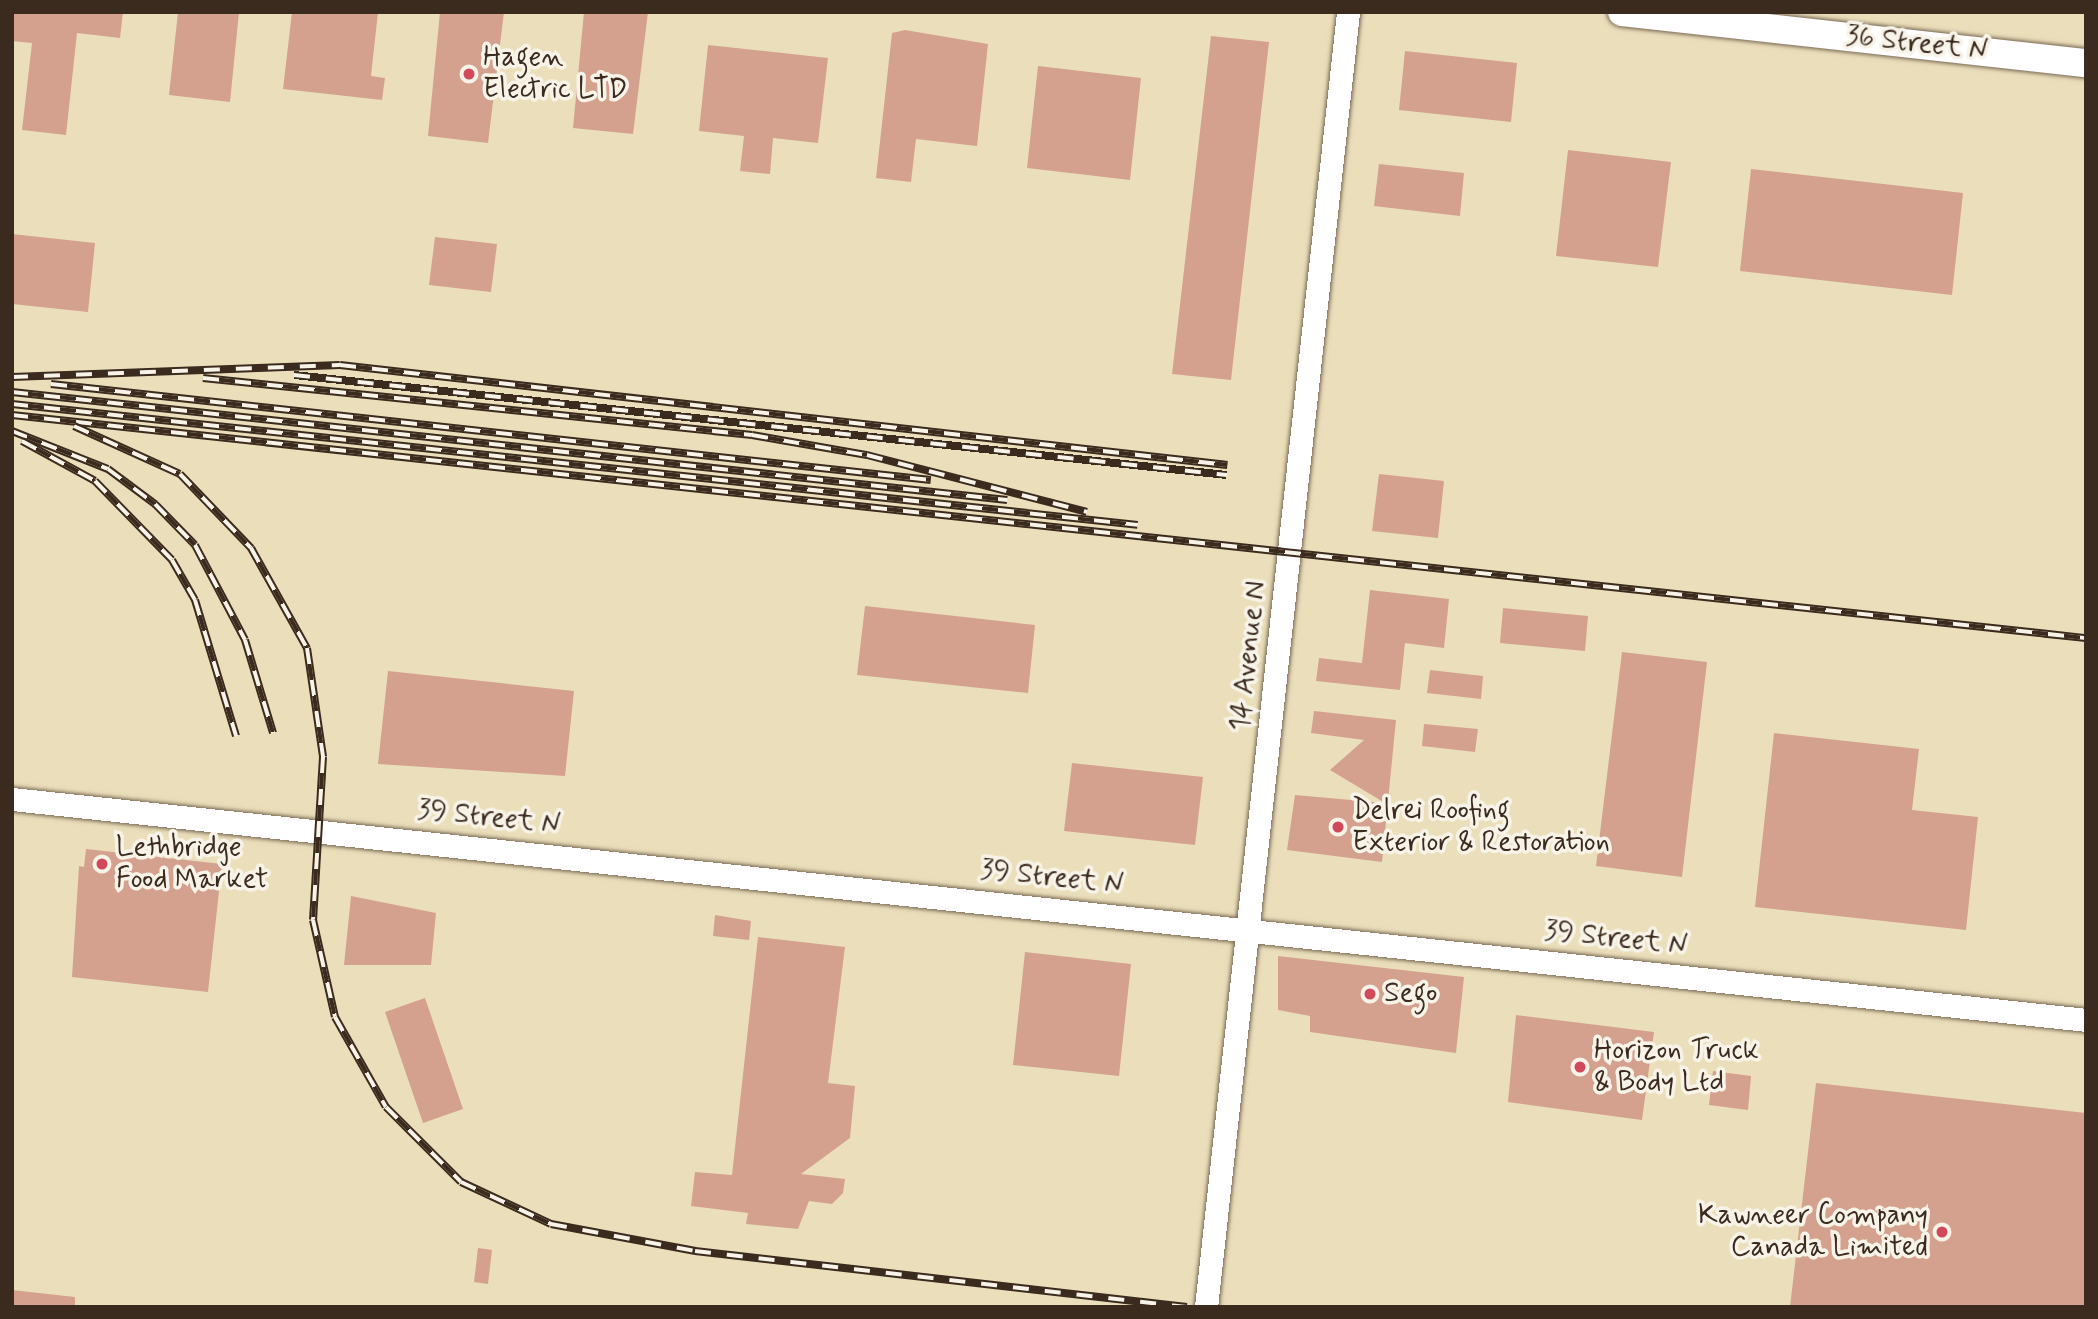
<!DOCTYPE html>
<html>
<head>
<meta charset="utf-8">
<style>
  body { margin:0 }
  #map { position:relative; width:2098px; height:1319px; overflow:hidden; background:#ebdfbb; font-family:Mynerve,sans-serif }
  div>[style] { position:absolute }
  .building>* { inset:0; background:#d4a18f }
  .roads { filter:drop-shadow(0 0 2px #796955) drop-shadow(0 0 2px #796955) }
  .minor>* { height:23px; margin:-11.5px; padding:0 11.5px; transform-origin:11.5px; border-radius:11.5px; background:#fff }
  .tertiary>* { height:28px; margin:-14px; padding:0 14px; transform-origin:14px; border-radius:14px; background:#fff }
  .rail>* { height:8px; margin-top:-4px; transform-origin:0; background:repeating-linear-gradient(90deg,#f7f3e8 0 16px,#3b2a1e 0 32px); box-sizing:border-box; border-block:2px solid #3b2a1e }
  .dots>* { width:19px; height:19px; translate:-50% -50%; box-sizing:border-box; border:4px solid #f7f3e8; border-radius:50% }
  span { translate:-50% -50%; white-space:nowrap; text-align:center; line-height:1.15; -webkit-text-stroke:7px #f7f3e8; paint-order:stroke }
  .street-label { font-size:28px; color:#3b2a1e }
  .poi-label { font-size:28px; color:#3b2a1e }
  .left { translate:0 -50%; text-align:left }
  .right { translate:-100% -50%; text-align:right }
  .frame { position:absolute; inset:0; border:14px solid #3b2a1e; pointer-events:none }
</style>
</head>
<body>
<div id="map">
  <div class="building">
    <div style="clip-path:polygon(12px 12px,123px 12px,120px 38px,77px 33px,66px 135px,22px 130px,32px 43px,12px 41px)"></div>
    <div style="clip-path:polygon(178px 12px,239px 12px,230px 102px,169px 95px)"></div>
    <div style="clip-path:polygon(292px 12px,378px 12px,371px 76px,385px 78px,382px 100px,283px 89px)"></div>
    <div style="clip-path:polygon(440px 12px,504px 12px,488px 143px,428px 136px)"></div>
    <div style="clip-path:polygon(584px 12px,648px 12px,633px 134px,573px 128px)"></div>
    <div style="clip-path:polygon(905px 30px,988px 44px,977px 146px,916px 139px,911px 182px,876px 178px,892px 33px)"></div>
    <div style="clip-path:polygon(1211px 36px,1269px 42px,1231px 380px,1172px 374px)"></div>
    <div style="clip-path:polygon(708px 45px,828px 58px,818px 143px,773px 138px,770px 174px,740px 171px,744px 136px,699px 131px)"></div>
    <div style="clip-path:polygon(1405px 51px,1517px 63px,1511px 122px,1399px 110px)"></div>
    <div style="clip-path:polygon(1038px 66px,1141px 78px,1130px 180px,1027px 168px)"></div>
    <div style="clip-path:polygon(1568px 150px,1671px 162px,1658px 267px,1556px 256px)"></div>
    <div style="clip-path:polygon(1379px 164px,1464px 173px,1460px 216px,1374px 206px)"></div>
    <div style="clip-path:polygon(1751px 169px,1963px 193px,1952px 295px,1740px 271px)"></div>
    <div style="clip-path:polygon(12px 234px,95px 243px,88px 312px,12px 304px)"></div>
    <div style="clip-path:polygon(435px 237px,497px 244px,491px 292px,429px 285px)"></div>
    <div style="clip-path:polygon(1379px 474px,1444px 481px,1438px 538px,1372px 531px)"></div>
    <div style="clip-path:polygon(1370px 590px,1449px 599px,1444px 648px,1405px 643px,1400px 690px,1316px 681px,1319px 658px,1362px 663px)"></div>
    <div style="clip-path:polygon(865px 606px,1035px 625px,1028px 693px,857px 675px)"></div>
    <div style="clip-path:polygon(1503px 608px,1588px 616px,1585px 651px,1500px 643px)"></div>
    <div style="clip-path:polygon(1622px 652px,1707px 662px,1682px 877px,1596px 866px)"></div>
    <div style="clip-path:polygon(1430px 670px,1483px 676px,1481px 699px,1427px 693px)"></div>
    <div style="clip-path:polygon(388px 671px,574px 691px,565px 776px,378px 764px)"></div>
    <div style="clip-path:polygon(1314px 711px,1396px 720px,1382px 862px,1287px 850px,1295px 795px,1385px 803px,1330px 770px,1364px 740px,1311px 733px)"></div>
    <div style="clip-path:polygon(1424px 724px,1478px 729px,1475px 752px,1422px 746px)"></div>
    <div style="clip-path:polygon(1774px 733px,1919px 749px,1912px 810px,1978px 817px,1966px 930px,1755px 907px)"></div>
    <div style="clip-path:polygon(1072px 763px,1203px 777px,1195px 845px,1064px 831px)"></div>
    <div style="clip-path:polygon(86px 849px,222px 864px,208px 992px,72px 977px,79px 866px,84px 867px)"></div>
    <div style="clip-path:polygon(351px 896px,436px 913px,431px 965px,344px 965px)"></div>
    <div style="clip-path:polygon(715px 915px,751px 921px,749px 940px,713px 936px)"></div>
    <div style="clip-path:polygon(758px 937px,845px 947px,828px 1083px,855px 1086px,850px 1138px,801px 1174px,845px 1179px,843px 1193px,832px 1204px,809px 1201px,798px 1229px,746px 1224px,748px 1213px,691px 1206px,695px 1172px,732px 1175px)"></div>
    <div style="clip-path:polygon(1025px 952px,1131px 964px,1119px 1076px,1013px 1065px)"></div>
    <div style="clip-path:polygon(1278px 956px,1464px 977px,1456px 1053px,1310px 1032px,1310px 1016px,1278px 1010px)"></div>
    <div style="clip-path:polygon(425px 998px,463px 1109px,423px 1123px,385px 1012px)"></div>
    <div style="clip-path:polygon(1516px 1015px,1654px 1032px,1642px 1120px,1508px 1102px)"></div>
    <div style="clip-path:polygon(1713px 1071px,1751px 1076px,1748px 1110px,1709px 1105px)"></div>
    <div style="clip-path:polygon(1816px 1083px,2086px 1113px,2086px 1307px,1790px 1307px)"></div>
    <div style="clip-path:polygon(478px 1248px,492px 1250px,488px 1284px,474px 1282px)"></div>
    <div style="clip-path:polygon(12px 1290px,75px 1297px,75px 1307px,12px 1307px)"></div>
  </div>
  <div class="roads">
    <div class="minor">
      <div style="left:12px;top:799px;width:2086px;rotate:6.08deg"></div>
      <div style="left:1206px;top:1307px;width:1303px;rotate:-83.74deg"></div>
    </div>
    <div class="tertiary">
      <div style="left:1622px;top:12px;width:467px;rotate:6.3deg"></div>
    </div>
  </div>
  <div class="rail">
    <div style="left:294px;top:375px;width:938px;rotate:6.12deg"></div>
    <div style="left:12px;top:377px;width:328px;rotate:-2.1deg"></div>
    <div style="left:340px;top:365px;width:893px;rotate:6.43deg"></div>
    <div style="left:203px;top:378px;width:552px;rotate:5.93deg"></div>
    <div style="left:752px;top:435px;width:117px;rotate:9.9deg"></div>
    <div style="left:867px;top:455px;width:227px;rotate:14.5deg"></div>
    <div style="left:51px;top:384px;width:885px;rotate:6.23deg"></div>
    <div style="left:12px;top:392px;width:1001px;rotate:6.19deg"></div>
    <div style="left:12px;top:404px;width:1132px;rotate:6.13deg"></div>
    <div style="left:12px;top:415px;width:2086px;rotate:6.14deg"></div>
    <div style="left:74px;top:426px;width:116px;rotate:24.4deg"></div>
    <div style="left:180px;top:474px;width:103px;rotate:46.2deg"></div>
    <div style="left:251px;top:548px;width:115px;rotate:60.8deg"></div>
    <div style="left:307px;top:648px;width:110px;rotate:81.6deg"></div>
    <div style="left:323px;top:757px;width:163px;rotate:93.5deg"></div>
    <div style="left:313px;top:920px;width:99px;rotate:77.2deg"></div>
    <div style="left:335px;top:1017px;width:103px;rotate:60.5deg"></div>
    <div style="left:386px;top:1107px;width:106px;rotate:45deg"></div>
    <div style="left:461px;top:1182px;width:99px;rotate:25deg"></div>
    <div style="left:551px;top:1224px;width:147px;rotate:10.6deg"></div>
    <div style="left:695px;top:1251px;width:495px;rotate:6.5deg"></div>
    <div style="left:12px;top:431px;width:103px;rotate:21.6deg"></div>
    <div style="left:108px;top:469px;width:59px;rotate:36.7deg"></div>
    <div style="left:155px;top:504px;width:57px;rotate:45.7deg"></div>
    <div style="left:195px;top:545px;width:107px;rotate:62.2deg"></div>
    <div style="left:245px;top:640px;width:97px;rotate:73.2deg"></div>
    <div style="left:22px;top:441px;width:83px;rotate:28.7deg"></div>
    <div style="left:95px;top:481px;width:110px;rotate:45.7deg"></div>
    <div style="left:172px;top:560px;width:46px;rotate:60.1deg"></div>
    <div style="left:195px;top:600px;width:142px;rotate:73.2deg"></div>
  </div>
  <div class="dots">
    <div style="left:469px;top:74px;background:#d1495b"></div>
    <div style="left:1338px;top:827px;background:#d1495b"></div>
    <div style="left:102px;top:864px;background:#d1495b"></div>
    <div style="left:1370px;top:994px;background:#d1495b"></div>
    <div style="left:1580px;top:1067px;background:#d1495b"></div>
    <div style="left:1942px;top:1232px;background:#d1495b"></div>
  </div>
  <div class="street-label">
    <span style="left:1917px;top:44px;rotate:6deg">36 Street N</span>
    <span style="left:1249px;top:656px;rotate:-84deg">14 Avenue N</span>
    <span style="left:489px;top:818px;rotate:6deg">39 Street N</span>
    <span style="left:1052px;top:878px;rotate:6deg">39 Street N</span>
    <span style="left:1616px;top:939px;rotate:6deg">39 Street N</span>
  </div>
  <div class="poi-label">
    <span class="left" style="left:483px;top:74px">Hagen<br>Electric LTD</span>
    <span class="left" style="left:1352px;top:827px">Delrei Roofing<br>Exterior &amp; Restoration</span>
    <span class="left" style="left:116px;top:864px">Lethbridge<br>Food Market</span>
    <span class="left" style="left:1384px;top:994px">Sego</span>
    <span class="left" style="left:1594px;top:1067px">Horizon Truck<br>&amp; Body Ltd</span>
    <span class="right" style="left:1928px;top:1232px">Kawneer Company<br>Canada Limited</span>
  </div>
  <div class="frame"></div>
</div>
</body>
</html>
